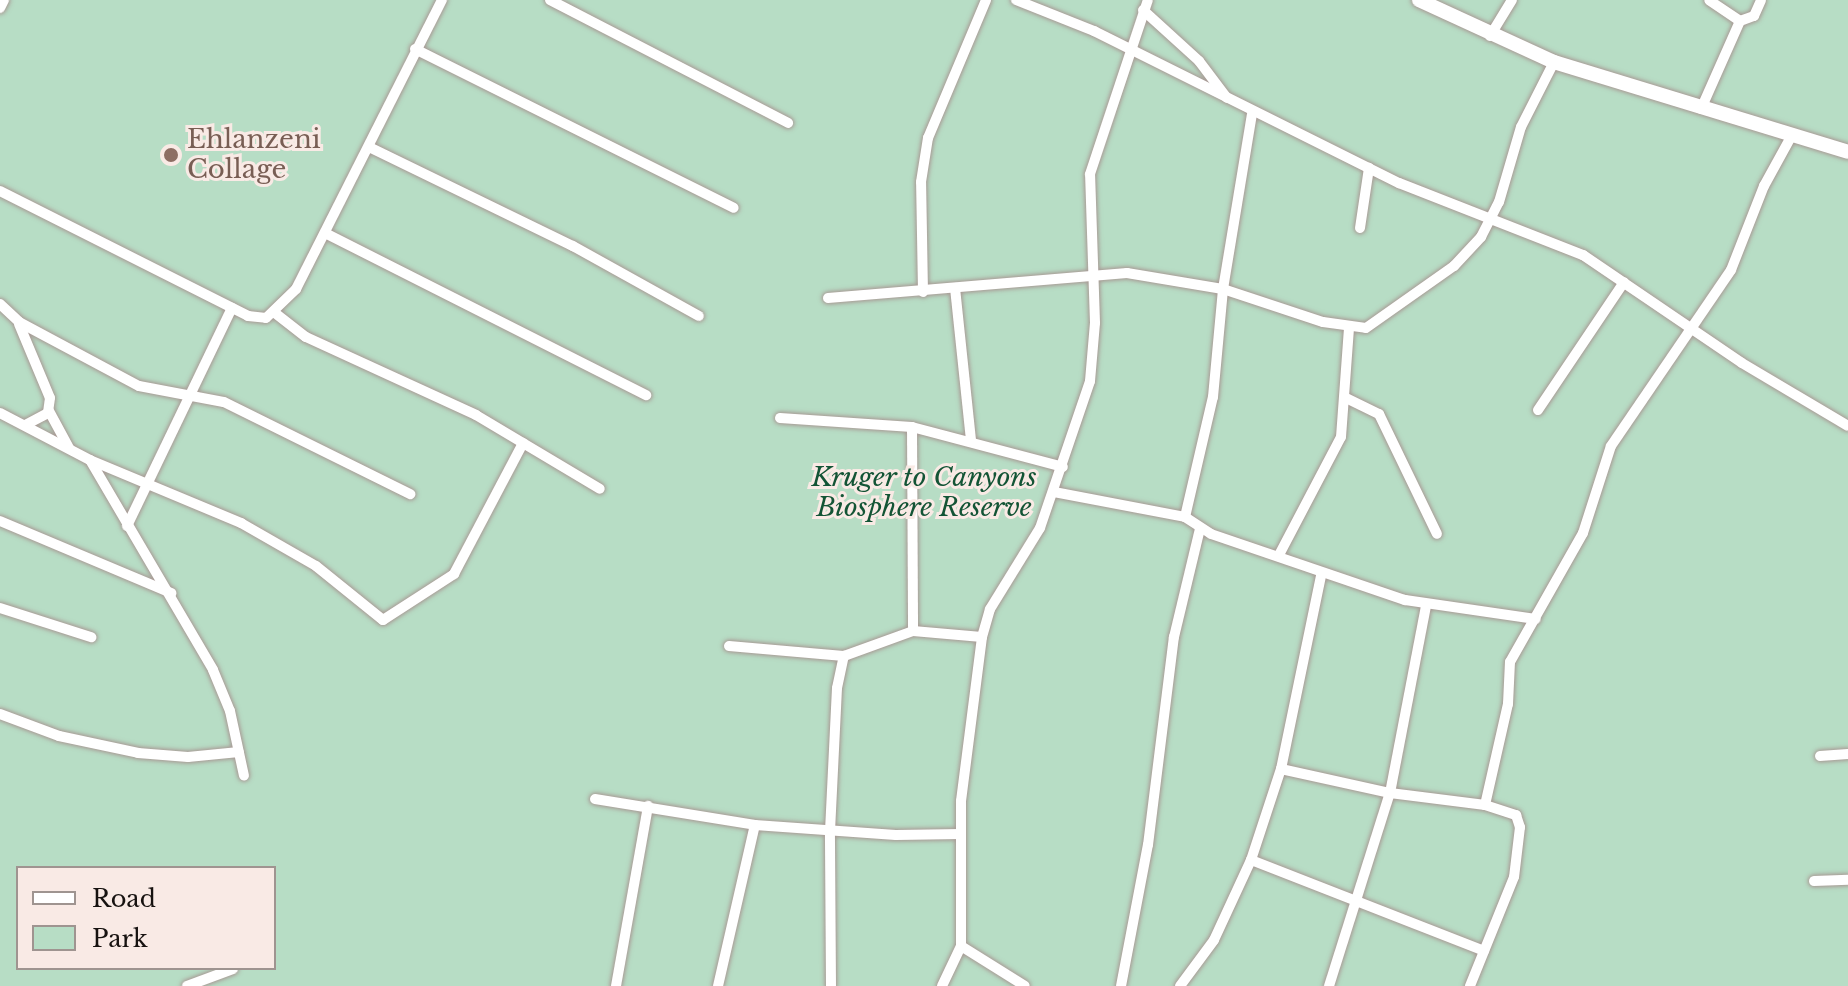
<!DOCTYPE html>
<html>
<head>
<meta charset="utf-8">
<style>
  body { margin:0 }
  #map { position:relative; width:1848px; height:986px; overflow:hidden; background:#f9eae5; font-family:"Libre Baskerville",serif }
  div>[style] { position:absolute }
  .green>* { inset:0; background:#b7ddc5 }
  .roads { filter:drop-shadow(0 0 2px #a89a95) drop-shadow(0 0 2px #a89a95) }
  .street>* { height:10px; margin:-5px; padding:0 5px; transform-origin:5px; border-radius:5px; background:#fff }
  .secondary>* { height:14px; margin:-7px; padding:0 7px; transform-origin:7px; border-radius:7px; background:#fff }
  .dots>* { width:22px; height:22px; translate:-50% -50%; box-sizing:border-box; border:4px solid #f9eae5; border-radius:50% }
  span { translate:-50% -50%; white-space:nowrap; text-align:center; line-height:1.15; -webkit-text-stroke:6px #f9eae5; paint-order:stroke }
  .education-label { font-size:26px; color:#785e54 }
  .left { translate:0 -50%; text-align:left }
  .park-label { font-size:26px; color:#135435; font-style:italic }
  .legend { position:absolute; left:16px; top:866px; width:260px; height:104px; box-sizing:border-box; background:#f9eae5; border:2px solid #9f9490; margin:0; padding:10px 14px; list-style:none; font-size:24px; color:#171210 }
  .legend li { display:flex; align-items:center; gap:16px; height:40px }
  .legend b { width:40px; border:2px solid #9f9490 }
</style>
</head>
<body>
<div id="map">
  <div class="green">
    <div style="clip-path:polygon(evenodd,0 0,1848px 0,1848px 986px,0 986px,0 0,18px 868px,274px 868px,274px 968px,18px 968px,18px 868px)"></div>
  </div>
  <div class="roads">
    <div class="street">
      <div style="left:550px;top:0;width:268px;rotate:27.3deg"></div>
      <div style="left:1016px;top:0;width:84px;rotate:21.7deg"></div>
      <div style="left:1094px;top:31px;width:341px;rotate:26.5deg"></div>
      <div style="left:1399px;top:183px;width:198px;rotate:21.4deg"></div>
      <div style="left:1583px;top:255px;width:192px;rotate:34.2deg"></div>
      <div style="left:1742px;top:363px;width:123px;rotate:30.7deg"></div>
      <div style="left:0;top:8px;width:9px;rotate:-63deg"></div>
      <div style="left:1143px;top:10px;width:76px;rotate:42.3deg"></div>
      <div style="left:1199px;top:61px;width:46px;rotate:52.9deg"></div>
      <div style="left:1740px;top:21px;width:15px;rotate:-20deg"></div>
      <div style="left:1754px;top:16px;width:17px;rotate:-66deg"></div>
      <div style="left:1490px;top:36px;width:42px;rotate:-58.6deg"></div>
      <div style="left:415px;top:49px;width:356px;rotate:26.5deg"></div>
      <div style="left:1701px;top:109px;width:96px;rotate:-66.1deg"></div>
      <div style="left:1740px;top:21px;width:37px;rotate:-146deg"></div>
      <div style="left:369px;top:147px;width:227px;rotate:25.9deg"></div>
      <div style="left:573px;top:246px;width:144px;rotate:29.1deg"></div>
      <div style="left:0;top:191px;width:278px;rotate:26.7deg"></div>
      <div style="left:248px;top:316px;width:18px;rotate:6deg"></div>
      <div style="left:266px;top:318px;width:42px;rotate:-44deg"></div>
      <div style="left:296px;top:289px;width:324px;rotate:-63.2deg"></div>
      <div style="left:1360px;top:228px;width:61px;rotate:-81.5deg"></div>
      <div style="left:325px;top:233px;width:360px;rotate:26.8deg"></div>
      <div style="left:955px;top:288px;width:154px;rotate:84deg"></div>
      <div style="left:923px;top:292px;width:110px;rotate:-91deg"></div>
      <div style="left:921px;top:182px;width:45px;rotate:-81deg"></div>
      <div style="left:928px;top:138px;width:150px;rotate:-67.2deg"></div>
      <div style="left:828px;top:298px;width:300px;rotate:-4.8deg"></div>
      <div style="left:1127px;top:273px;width:97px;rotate:9.5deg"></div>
      <div style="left:1223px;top:289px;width:105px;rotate:18.3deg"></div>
      <div style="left:1323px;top:322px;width:43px;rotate:7.9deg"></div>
      <div style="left:1366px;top:328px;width:108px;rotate:-35.2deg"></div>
      <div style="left:1454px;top:266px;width:40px;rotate:-47deg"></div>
      <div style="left:1481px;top:237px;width:39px;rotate:-63deg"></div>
      <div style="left:1499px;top:202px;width:78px;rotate:-73.7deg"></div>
      <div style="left:1521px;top:127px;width:73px;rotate:-63.1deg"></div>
      <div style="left:0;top:304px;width:26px;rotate:43deg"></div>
      <div style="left:19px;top:322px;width:136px;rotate:28.1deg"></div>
      <div style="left:139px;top:386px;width:86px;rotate:10.7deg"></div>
      <div style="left:224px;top:402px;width:208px;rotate:26.3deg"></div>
      <div style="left:275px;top:313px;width:39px;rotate:38deg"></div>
      <div style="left:306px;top:337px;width:187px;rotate:24.6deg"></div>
      <div style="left:476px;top:415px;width:144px;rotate:30.8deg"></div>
      <div style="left:19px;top:324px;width:80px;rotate:67.3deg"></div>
      <div style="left:50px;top:398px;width:15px;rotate:98deg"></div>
      <div style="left:48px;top:413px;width:26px;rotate:152deg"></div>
      <div style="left:1346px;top:398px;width:37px;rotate:26deg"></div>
      <div style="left:1379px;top:414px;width:133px;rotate:64.2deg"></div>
      <div style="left:1538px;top:410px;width:154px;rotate:-56.1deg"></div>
      <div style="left:49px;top:411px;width:42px;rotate:61.6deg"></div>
      <div style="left:0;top:413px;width:102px;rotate:27.6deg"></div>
      <div style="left:90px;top:460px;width:164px;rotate:22.6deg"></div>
      <div style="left:241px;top:523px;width:86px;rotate:29.8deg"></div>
      <div style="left:316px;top:566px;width:86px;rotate:38.9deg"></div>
      <div style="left:383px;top:620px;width:85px;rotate:-32.9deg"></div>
      <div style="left:454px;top:574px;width:148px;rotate:-62.2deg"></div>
      <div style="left:780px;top:418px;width:132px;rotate:3.9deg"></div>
      <div style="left:912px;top:427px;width:156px;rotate:14.8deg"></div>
      <div style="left:912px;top:427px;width:204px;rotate:89.7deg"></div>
      <div style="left:90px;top:460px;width:243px;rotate:59.6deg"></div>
      <div style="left:213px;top:670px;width:44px;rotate:67.5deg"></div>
      <div style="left:230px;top:711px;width:66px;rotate:77.8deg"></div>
      <div style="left:1054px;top:492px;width:133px;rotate:10.8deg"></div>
      <div style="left:1185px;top:517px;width:31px;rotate:33deg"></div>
      <div style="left:1211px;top:534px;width:205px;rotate:18.8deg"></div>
      <div style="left:1405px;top:600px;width:132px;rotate:8.3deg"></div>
      <div style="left:1185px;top:517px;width:123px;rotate:-76.9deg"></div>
      <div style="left:1213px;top:397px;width:108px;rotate:-84.7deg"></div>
      <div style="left:1223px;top:289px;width:177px;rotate:-80.6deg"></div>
      <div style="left:0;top:521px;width:186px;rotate:22.8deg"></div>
      <div style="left:127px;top:526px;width:242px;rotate:-64.3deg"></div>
      <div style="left:1279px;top:555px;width:133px;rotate:-62.3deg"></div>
      <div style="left:1341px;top:437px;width:109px;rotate:-85.8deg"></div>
      <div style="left:0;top:608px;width:96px;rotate:17.7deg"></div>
      <div style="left:729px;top:646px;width:115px;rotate:5deg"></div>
      <div style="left:844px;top:656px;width:73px;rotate:-19.9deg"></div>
      <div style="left:913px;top:631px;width:69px;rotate:5deg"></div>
      <div style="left:0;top:714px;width:63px;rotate:20.4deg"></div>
      <div style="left:59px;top:736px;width:81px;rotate:12.1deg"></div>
      <div style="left:138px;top:753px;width:50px;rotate:4.6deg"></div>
      <div style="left:188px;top:757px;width:51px;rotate:-5.6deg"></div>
      <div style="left:1820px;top:756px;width:28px;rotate:-4deg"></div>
      <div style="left:1281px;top:769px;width:112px;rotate:12.4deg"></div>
      <div style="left:1390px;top:793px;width:96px;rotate:7.2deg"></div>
      <div style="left:1485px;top:805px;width:33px;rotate:18deg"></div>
      <div style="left:1516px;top:815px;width:13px;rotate:72deg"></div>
      <div style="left:1520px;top:827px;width:50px;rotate:96.8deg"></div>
      <div style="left:1514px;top:877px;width:118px;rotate:112deg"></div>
      <div style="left:595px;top:799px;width:162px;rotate:9.2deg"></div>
      <div style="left:755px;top:825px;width:141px;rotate:4.1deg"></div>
      <div style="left:896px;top:835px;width:65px;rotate:-0.9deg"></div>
      <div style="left:1485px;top:805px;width:104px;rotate:-77.2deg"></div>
      <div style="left:1508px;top:704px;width:42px;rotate:-87.3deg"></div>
      <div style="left:1510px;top:662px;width:148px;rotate:-60.5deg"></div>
      <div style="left:1583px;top:533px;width:91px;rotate:-72.2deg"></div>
      <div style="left:1611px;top:446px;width:213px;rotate:-55.7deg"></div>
      <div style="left:1731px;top:270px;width:90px;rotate:-68.6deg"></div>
      <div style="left:1764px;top:186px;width:58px;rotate:-61.2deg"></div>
      <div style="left:1251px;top:860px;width:250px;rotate:21.3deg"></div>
      <div style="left:1814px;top:881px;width:34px;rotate:-2deg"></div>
      <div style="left:961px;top:946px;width:75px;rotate:32deg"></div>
      <div style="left:187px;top:986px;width:49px;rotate:-20.3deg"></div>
      <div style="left:616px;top:986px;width:183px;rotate:-79.9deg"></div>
      <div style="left:718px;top:986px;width:165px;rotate:-77.1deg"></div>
      <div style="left:831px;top:986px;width:155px;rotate:-90.4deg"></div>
      <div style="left:830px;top:831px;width:143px;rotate:-87.2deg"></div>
      <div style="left:837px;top:688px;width:33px;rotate:-78deg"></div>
      <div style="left:942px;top:986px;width:44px;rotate:-64.6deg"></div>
      <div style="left:961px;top:946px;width:145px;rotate:-90deg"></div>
      <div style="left:961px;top:801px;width:165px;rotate:-82.7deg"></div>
      <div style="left:982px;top:637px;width:29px;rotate:-74deg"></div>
      <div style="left:990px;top:609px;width:95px;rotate:-58.3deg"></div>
      <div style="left:1040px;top:528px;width:155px;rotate:-71.2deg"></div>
      <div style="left:1090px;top:381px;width:58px;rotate:-85.1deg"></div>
      <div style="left:1095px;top:323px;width:149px;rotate:-91.9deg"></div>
      <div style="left:1090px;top:174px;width:183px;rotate:-71.6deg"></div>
      <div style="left:1121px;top:986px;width:144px;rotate:-79.2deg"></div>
      <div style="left:1148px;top:845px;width:210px;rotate:-82.9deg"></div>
      <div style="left:1174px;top:637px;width:111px;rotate:-76.5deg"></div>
      <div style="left:1180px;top:986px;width:57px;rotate:-53.5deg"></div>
      <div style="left:1214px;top:940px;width:88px;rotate:-65.2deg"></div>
      <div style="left:1251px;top:860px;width:96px;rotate:-71.8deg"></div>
      <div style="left:1281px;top:769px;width:198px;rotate:-78.3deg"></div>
      <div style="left:1329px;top:986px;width:202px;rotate:-72.5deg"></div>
      <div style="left:1390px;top:793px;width:190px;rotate:-79.1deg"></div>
    </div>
    <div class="secondary">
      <div style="left:1419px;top:0;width:149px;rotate:24.7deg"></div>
      <div style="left:1554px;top:62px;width:307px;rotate:17deg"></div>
    </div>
  </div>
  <div class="dots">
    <div style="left:171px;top:155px;background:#8d6e63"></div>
  </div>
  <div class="education-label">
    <span class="left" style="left:187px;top:155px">Ehlanzeni<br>Collage</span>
  </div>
  <div class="park-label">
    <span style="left:924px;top:493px">Kruger to Canyons<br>Biosphere Reserve</span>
  </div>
  <ul class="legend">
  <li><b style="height:10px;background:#fff"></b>Road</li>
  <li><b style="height:22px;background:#b7ddc5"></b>Park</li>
  </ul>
</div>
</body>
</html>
